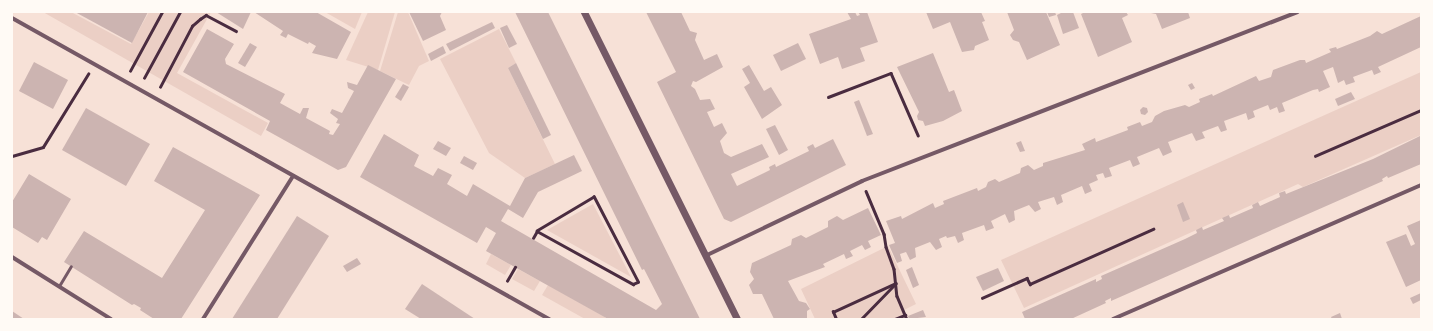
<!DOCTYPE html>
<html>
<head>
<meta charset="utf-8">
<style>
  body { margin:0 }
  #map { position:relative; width:1433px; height:331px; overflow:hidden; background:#f7e1d7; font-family:"DM Sans",sans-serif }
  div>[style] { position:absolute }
  .green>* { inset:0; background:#ebcfc5 }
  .building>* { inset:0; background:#ccb4b1 }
  .path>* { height:2.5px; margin:-1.25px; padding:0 1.25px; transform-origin:1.25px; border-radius:1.25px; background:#4a2c40 }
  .service>* { height:3px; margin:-1.5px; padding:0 1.5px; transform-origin:1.5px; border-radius:1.5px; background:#755966 }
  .minor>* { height:4px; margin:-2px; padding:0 2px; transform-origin:2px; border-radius:2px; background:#755966 }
  .tertiary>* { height:7px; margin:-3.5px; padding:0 3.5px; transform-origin:3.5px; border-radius:3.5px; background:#755966 }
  span { translate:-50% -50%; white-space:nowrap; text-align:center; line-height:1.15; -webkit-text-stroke:3.5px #fffaf5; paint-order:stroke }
  .frame { position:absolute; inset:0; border:13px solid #fffaf5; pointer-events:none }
</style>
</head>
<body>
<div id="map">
  <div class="green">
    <div style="clip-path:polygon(43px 12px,71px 12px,131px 44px,149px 12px,211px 12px,177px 73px,268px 123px,261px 136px)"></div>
    <div style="clip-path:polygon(325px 12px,362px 12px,355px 29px)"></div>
    <div style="clip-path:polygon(368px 12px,395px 12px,378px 70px,346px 60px)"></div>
    <div style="clip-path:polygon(398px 12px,408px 12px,429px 61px,419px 66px,409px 85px,380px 71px)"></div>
    <div style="clip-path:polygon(499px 29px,516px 63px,508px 68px,555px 164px,525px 178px,489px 153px,440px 59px)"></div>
    <div style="clip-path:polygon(1421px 72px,1421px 135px,1303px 187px,1298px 184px,1024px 308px,1001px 260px)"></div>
    <div style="clip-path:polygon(593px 204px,631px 277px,547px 230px)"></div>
    <div style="clip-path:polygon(888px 246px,916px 304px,902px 311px,905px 319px,815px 319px,801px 289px)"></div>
    <div style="clip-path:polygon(491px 254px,511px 265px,505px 275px,486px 264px)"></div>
    <div style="clip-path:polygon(518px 269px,540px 281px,534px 291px,512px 279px)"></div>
    <div style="clip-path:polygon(548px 285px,605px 317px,605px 319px,585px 319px,542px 295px)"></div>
  </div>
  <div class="building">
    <div style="clip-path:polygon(75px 12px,148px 12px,132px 43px)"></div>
    <div style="clip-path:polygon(216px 12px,251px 12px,243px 29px)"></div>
    <div style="clip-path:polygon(254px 12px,316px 12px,351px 32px,337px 59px,312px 53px,316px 46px,309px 42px,308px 44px,288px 34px,286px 38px,280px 35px,283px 31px)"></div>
    <div style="clip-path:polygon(409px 12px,442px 12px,440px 16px,446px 30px,423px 41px)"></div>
    <div style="clip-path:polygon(515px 12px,548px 12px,700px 319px,608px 319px,486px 251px,496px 233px,486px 227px,477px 243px,360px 177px,384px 134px,419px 155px,414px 166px,433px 176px,438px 168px,452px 175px,447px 184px,467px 196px,473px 184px,510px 206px,525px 178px,574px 155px,582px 171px,538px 192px,523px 218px,508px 209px,501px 221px,656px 310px,662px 304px,644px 269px,642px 270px)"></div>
    <div style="clip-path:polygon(646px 12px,681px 12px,690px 31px,697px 33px,695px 40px,704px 60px,717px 54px,723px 67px,696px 82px,693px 81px,691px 86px,695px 89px,700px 100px,710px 99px,715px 109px,707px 112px,714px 127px,722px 123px,727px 133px,720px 141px,724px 153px,731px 157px,762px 144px,769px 157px,731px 174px,737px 186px,770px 170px,769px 167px,775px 164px,776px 167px,809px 151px,807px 147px,813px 144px,815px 148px,833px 139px,846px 165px,731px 222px,724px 219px,657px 82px,676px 72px)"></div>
    <div style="clip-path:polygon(847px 12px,855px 12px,857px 16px,860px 15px,858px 12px,867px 12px,878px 42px,860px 48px,865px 61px,842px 69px,838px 57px,820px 64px,809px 34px,851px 19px)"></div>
    <div style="clip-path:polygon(926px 12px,981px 12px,985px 21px,982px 22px,989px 40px,975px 46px,974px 50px,962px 52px,950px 22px,933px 29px)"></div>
    <div style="clip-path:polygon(1007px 12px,1046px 12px,1060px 45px,1027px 60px,1019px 42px,1013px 40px,1010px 35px,1014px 30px)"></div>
    <div style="clip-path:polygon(1047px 12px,1055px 12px,1056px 15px,1049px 17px)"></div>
    <div style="clip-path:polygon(1063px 12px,1073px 12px,1079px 28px,1063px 34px,1057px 15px)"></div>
    <div style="clip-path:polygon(1085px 12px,1126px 12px,1128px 15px,1122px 18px,1132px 42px,1098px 57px,1081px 14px)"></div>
    <div style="clip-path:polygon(1146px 12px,1188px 12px,1190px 18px,1162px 29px,1156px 14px)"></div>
    <div style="clip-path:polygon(1421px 16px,1421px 47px,1378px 67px,1381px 72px,1374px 75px,1372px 70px,1353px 77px,1355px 82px,1346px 85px,1344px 80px,1338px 83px,1333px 67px,1323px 71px,1330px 87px,1319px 92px,1318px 89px,1313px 90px,1282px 103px,1285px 111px,1279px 113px,1277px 107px,1270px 110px,1268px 105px,1253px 111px,1255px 117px,1248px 120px,1246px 113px,1224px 121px,1227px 130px,1221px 132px,1218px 126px,1202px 132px,1205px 138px,1196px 141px,1192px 133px,1168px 142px,1172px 152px,1163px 156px,1159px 148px,1137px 157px,1140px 164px,1133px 167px,1130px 160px,1109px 168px,1112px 176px,1105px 178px,1103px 173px,1096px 175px,1098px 180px,1089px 184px,1092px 191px,1085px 194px,1082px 186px,1061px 195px,1063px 202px,1057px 205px,1054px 197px,1038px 202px,1041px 209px,1035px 212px,1029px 205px,1014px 211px,1015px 220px,1009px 223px,1005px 214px,991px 221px,994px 228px,986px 231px,984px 225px,962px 233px,964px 240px,958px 243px,955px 236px,947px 238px,946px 236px,939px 239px,942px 247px,936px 250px,930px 242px,915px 248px,916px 257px,910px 260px,906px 252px,900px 254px,902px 261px,897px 263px,889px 245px,895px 243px,886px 221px,901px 216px,902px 219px,933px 203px,935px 208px,944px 204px,943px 201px,977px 188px,978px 191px,986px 187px,988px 182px,995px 179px,999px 182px,1020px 173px,1021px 168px,1028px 165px,1034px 170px,1043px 166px,1043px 163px,1085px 150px,1082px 144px,1095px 138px,1096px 142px,1128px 130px,1127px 127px,1140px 122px,1142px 126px,1152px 122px,1155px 116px,1164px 111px,1185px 105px,1189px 107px,1200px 102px,1199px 99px,1212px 94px,1213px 96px,1256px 76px,1259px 81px,1271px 77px,1273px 70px,1300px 60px,1305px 60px,1306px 63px,1331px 52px,1329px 49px,1336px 47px,1337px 49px,1370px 36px,1377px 31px,1382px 34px)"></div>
    <div style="clip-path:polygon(492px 22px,495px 28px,450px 51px,446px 44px)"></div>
    <div style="clip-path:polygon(507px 25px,517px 44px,509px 48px,500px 28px)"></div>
    <div style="clip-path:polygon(207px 29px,234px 44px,225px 59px,226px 64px,285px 94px,280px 103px,300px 114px,303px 108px,309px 108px,306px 118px,330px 131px,329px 134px,333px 135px,340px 124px,336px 123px,338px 119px,330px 113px,332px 109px,342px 113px,354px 91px,348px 88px,347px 82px,357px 85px,368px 65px,396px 79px,346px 167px,338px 170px,266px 130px,270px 121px,183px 72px)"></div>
    <div style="clip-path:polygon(250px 43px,257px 47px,245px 67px,238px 63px)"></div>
    <div style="clip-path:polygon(798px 43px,806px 59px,781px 71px,773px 55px)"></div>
    <div style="clip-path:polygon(443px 46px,446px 53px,431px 61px,428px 54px)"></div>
    <div style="clip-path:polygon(933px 53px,949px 92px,954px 90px,962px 111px,943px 121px,925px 126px,923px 121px,918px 120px,917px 116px,919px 112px,897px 67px)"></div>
    <div style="clip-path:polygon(34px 62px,68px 80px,53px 109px,19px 91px)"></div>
    <div style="clip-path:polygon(516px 63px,551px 135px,543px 139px,508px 68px)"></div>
    <div style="clip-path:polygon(749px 65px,764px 91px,771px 87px,782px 105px,762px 119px,744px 87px,750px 83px,742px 69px)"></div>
    <div style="clip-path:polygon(1192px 83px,1195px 88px,1191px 90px,1188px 85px)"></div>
    <div style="clip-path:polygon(403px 84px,409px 87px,401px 101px,395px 97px)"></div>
    <div style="clip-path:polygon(1351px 92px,1355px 99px,1338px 106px,1335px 99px)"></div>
    <div style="clip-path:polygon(859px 100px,873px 134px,867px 136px,854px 102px)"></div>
    <div style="clip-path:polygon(1143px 107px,1147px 108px,1148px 112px,1145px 115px,1141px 114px,1140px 110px)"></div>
    <div style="clip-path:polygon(86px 108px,150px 144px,126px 186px,62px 150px)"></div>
    <div style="clip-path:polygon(775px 125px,788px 150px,779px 155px,766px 129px)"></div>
    <div style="clip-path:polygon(1420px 136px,1421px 164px,1388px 178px,1387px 176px,1382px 179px,1383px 181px,1111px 301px,1111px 298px,1105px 301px,1106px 303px,1071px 319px,1025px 319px,1022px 312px,1096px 279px,1096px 282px,1102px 279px,1101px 276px,1185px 239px,1197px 233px,1196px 230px,1202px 227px,1203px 230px,1224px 221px,1222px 218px,1229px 215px,1230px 218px,1253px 208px,1252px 205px,1258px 202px,1260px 206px,1280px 197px,1279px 193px,1285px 191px,1286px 194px,1373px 159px)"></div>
    <div style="clip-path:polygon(438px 141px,451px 148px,446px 156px,433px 149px)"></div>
    <div style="clip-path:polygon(1021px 141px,1025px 151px,1020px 152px,1016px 143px)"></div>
    <div style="clip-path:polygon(173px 147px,260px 195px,181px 319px,154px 319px,140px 310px,141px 308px,134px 304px,132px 305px,64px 262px,84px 231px,162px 278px,205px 210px,154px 181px)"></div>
    <div style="clip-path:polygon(464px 156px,477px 163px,473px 170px,460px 163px)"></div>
    <div style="clip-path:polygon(29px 174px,71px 199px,47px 240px,42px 237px,38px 243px,12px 227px,12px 202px)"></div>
    <div style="clip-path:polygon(1183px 202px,1190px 219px,1183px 222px,1177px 205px)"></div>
    <div style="clip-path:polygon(868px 208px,881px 235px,868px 241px,871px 247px,865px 250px,862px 245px,850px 251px,853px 256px,846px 259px,844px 254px,823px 264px,825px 267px,788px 281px,799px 301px,806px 303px,810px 309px,807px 311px,807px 319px,774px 319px,762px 294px,753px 294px,749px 285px,754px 279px,750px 272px,752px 263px,791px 245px,792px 239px,801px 235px,806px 238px,828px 227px,828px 221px,837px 216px,843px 220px)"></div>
    <div style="clip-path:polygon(297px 216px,329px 236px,277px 319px,232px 319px)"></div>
    <div style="clip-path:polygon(1421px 220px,1421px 280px,1406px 287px,1386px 242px,1406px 234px,1411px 246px,1415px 244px,1407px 226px)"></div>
    <div style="clip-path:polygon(357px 258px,361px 264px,347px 272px,343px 266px)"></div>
    <div style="clip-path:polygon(912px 267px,919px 285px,913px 288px,906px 270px)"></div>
    <div style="clip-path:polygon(998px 268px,1004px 281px,983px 291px,976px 277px)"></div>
    <div style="clip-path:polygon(422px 284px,475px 319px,421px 319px,405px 309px)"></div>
    <div style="clip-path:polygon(1421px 293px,1421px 300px,1413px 304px,1410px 298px)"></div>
    <div style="clip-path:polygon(923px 310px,926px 317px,909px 319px,908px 316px)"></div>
    <div style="clip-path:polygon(12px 311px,24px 319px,12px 319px)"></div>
    <div style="clip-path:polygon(1340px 313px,1342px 319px,1332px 319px,1331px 317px)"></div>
  </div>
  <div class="path">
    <div style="left:130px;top:71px;width:67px;rotate:-61.5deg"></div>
    <div style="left:144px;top:78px;width:75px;rotate:-61.4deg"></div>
    <div style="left:160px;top:87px;width:69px;rotate:-62.3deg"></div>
    <div style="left:192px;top:26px;width:11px;rotate:-41deg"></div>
    <div style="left:200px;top:19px;width:7px;rotate:-34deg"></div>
    <div style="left:206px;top:15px;width:34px;rotate:28deg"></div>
    <div style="left:828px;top:97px;width:67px;rotate:-20.9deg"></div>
    <div style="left:891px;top:73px;width:68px;rotate:66.5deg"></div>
    <div style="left:12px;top:156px;width:32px;rotate:-16deg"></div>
    <div style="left:43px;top:147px;width:86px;rotate:-58.3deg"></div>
    <div style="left:1315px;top:156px;width:116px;rotate:-23.5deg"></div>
    <div style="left:866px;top:191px;width:47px;rotate:67.3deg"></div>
    <div style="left:884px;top:234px;width:13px;rotate:81deg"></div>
    <div style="left:886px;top:247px;width:23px;rotate:70deg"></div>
    <div style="left:894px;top:269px;width:27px;rotate:84deg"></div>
    <div style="left:897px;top:296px;width:25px;rotate:67deg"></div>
    <div style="left:533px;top:238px;width:8px;rotate:-60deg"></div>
    <div style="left:537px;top:231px;width:110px;rotate:28.9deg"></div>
    <div style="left:633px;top:284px;width:5px;rotate:-22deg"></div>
    <div style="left:638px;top:282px;width:96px;rotate:-117.4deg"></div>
    <div style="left:594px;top:197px;width:66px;rotate:149.2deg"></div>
    <div style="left:507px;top:281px;width:16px;rotate:-60deg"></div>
    <div style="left:982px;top:298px;width:49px;rotate:-24deg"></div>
    <div style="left:1027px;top:278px;width:7px;rotate:63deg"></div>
    <div style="left:1030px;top:284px;width:135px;rotate:-24.1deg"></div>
    <div style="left:836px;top:319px;width:8px;rotate:-113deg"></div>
    <div style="left:833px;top:312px;width:69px;rotate:-24.7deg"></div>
    <div style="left:861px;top:319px;width:49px;rotate:-45.8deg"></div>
    <div style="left:895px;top:319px;width:11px;rotate:-22deg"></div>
  </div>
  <div class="service">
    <div style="left:59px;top:286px;width:23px;rotate:-59deg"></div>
  </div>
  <div class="minor">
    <div style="left:12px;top:18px;width:616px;rotate:29.27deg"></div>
    <div style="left:705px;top:256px;width:174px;rotate:-25.5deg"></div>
    <div style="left:862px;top:181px;width:467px;rotate:-21.2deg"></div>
    <div style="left:12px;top:257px;width:117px;rotate:32.1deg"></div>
    <div style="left:203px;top:319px;width:169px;rotate:-57.8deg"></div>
    <div style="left:1113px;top:319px;width:336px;rotate:-23.5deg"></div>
  </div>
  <div class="tertiary">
    <div style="left:584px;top:12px;width:343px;rotate:63.5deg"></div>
  </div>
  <div class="frame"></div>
</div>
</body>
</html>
